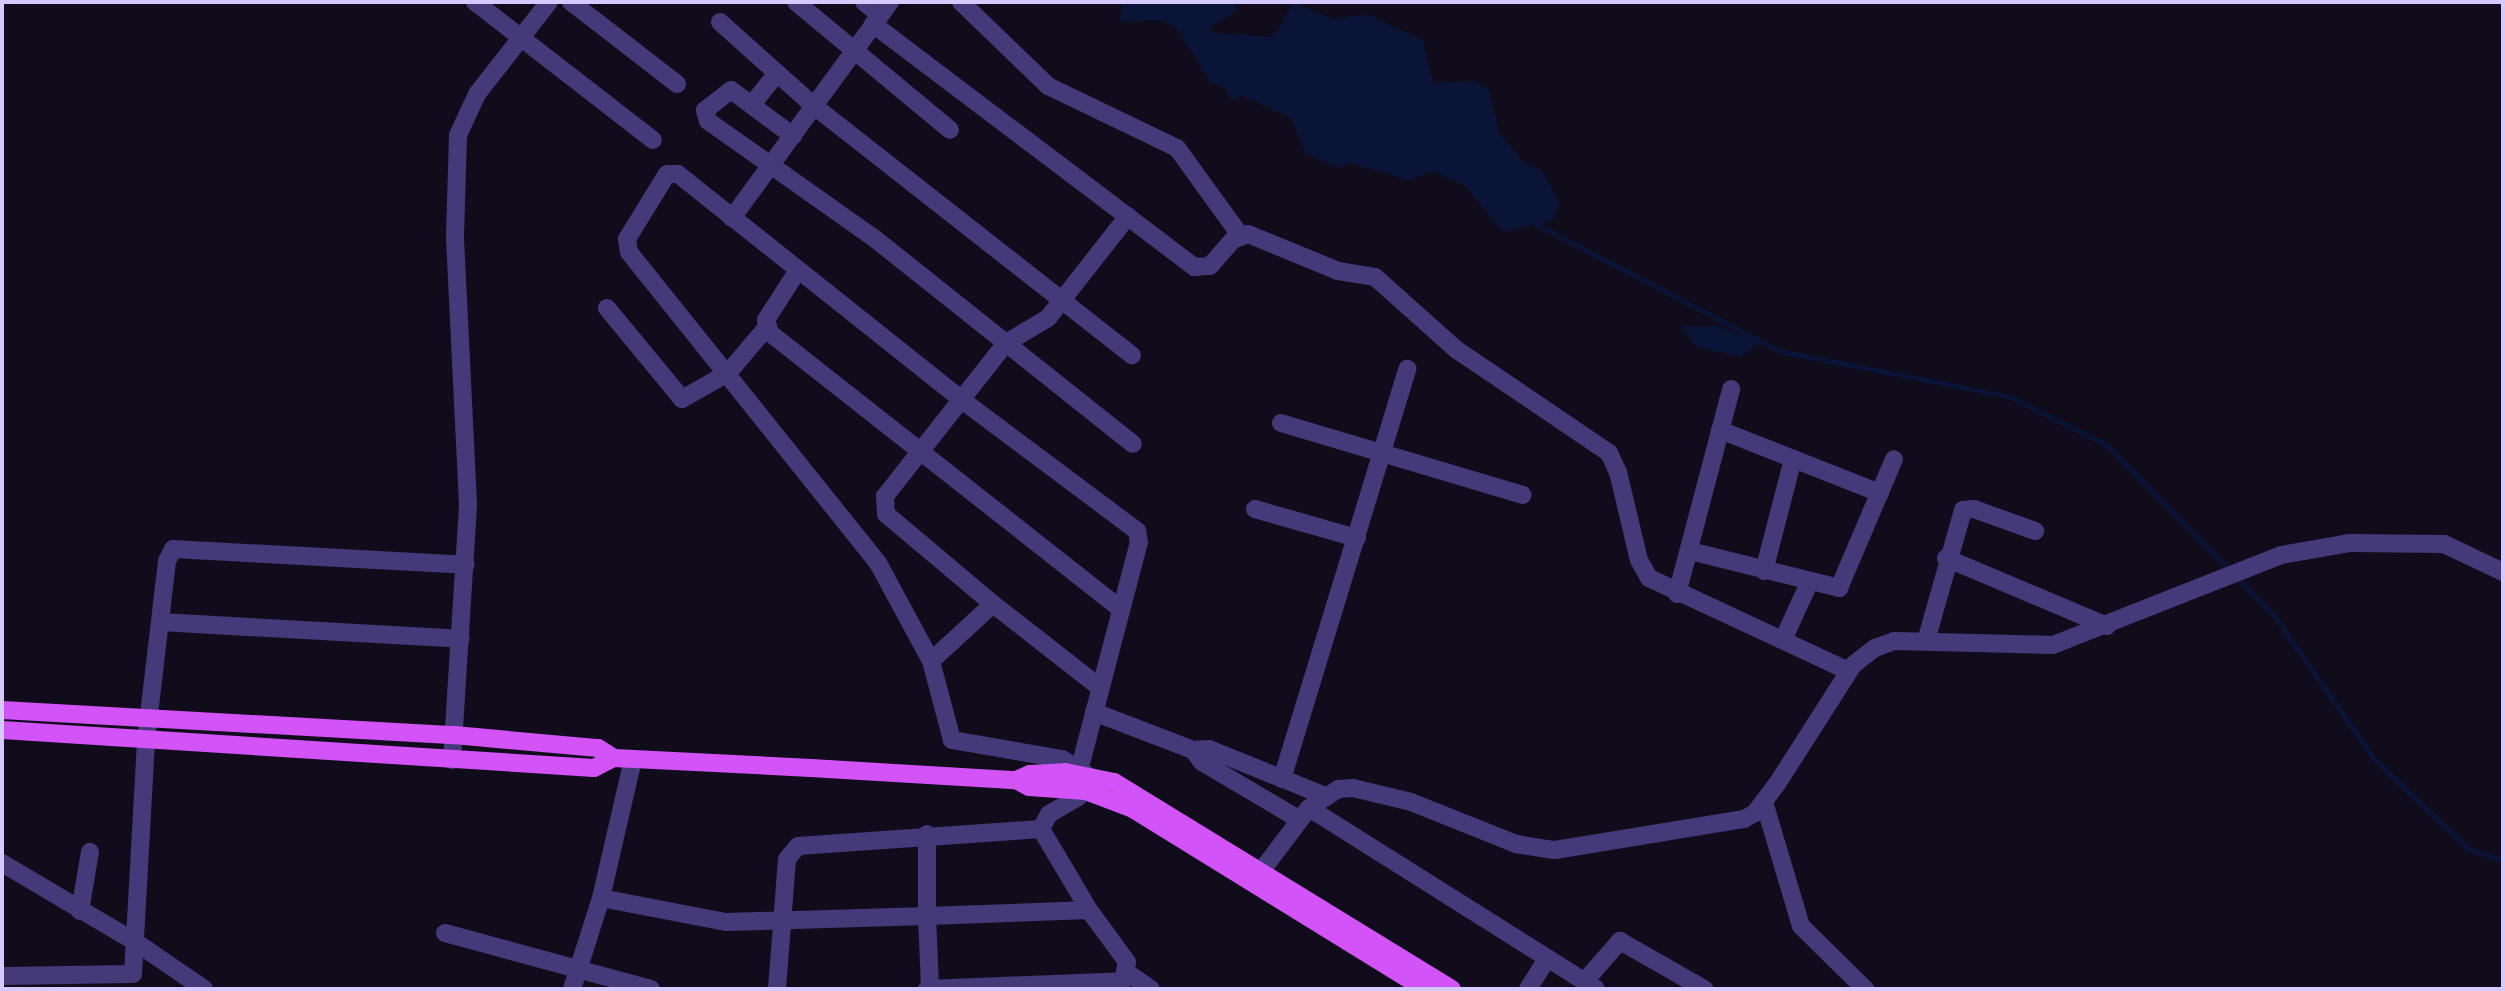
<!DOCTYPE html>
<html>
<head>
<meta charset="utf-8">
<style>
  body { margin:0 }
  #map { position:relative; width:2505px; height:991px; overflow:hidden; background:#110c1c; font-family:"Nunito Sans",sans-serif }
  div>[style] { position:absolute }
  .water>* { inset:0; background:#0a1436 }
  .stream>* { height:4.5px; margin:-2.25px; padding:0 2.25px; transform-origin:2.25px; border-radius:2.25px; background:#0a1436 }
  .minor>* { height:18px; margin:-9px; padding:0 9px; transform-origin:9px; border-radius:9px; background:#443979 }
  .major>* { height:18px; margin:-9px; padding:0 9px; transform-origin:9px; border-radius:9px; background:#d254f8 }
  span { translate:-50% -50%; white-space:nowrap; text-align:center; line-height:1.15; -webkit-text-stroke:5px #110c1c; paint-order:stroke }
  .frame { position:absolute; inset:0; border:4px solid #d6c9fd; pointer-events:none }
</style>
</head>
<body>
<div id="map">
  <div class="water">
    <div style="clip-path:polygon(1122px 2px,1233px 2px,1237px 10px,1210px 28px,1212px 33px,1273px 37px,1294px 2px,1335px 20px,1366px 14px,1423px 40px,1433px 83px,1473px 81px,1489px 89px,1499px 132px,1524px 163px,1541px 170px,1560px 203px,1553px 220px,1503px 232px,1465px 186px,1433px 171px,1409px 180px,1349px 163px,1337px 168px,1305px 153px,1291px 118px,1242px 96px,1230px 101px,1226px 89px,1210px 82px,1176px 27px,1159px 20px,1120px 22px)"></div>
    <div style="clip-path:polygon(1681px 326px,1715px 326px,1761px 342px,1740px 357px,1696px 347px)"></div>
  </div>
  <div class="stream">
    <div style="left:1532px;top:222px;width:280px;rotate:27.5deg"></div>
    <div style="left:1780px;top:351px;width:232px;rotate:11.2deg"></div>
    <div style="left:2008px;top:396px;width:112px;rotate:26.6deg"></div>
    <div style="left:2108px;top:446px;width:173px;rotate:45.5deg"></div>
    <div style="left:2237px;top:578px;width:52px;rotate:45deg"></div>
    <div style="left:2274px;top:615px;width:177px;rotate:55.1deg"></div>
    <div style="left:2375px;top:760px;width:129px;rotate:43.4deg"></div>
    <div style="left:2469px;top:849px;width:36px;rotate:18deg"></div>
  </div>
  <div class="minor">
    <div style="left:475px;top:2px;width:225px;rotate:37.8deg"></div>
    <div style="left:571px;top:2px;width:134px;rotate:37.7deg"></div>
    <div style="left:796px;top:2px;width:200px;rotate:39.7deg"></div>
    <div style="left:864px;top:2px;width:21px;rotate:39deg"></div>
    <div style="left:961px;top:2px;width:121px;rotate:44deg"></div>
    <div style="left:1048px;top:86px;width:143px;rotate:25.7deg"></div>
    <div style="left:1177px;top:148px;width:107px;rotate:54.1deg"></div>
    <div style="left:720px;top:22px;width:126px;rotate:41.8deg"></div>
    <div style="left:814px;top:106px;width:404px;rotate:38.1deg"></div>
    <div style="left:873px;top:24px;width:403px;rotate:37.1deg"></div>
    <div style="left:1194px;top:267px;width:16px;rotate:-4deg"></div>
    <div style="left:1210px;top:266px;width:35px;rotate:-49deg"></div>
    <div style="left:1233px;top:240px;width:16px;rotate:-22deg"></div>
    <div style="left:1248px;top:234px;width:97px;rotate:22.3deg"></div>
    <div style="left:1338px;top:271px;width:37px;rotate:9deg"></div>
    <div style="left:1375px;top:277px;width:110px;rotate:41.7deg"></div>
    <div style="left:1457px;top:350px;width:184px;rotate:34.1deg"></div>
    <div style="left:1609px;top:453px;width:21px;rotate:65deg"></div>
    <div style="left:1618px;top:472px;width:90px;rotate:76.6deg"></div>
    <div style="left:1639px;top:560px;width:21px;rotate:61deg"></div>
    <div style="left:1649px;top:578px;width:220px;rotate:25deg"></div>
    <div style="left:753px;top:103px;width:38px;rotate:-51deg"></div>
    <div style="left:793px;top:136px;width:77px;rotate:-143.4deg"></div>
    <div style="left:731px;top:90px;width:33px;rotate:142deg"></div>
    <div style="left:705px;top:110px;width:11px;rotate:75deg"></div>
    <div style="left:708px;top:121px;width:203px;rotate:35.2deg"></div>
    <div style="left:874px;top:238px;width:169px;rotate:38.5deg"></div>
    <div style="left:1006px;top:343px;width:195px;rotate:128.3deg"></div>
    <div style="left:885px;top:496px;width:18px;rotate:87deg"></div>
    <div style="left:886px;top:514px;width:140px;rotate:40.1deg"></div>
    <div style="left:993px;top:604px;width:84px;rotate:137.4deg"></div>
    <div style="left:1128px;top:216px;width:130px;rotate:128.1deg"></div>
    <div style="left:1048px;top:318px;width:49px;rotate:149.2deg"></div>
    <div style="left:1006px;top:343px;width:162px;rotate:38.5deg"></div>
    <div style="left:732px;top:218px;width:268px;rotate:-53.8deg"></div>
    <div style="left:798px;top:270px;width:59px;rotate:122.6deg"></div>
    <div style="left:766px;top:320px;width:14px;rotate:73deg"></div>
    <div style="left:770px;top:333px;width:444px;rotate:38.2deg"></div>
    <div style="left:607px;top:308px;width:118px;rotate:50.5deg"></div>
    <div style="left:682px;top:399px;width:53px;rotate:-29.5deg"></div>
    <div style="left:728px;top:373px;width:59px;rotate:-49.8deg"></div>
    <div style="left:1281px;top:423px;width:252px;rotate:16.6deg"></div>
    <div style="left:1720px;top:430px;width:172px;rotate:21.5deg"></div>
    <div style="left:1255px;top:509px;width:106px;rotate:15.9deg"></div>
    <div style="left:1690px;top:551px;width:154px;rotate:13.9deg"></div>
    <div style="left:1839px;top:588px;width:140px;rotate:-66.9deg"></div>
    <div style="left:1946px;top:558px;width:175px;rotate:22.9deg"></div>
    <div style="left:1764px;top:571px;width:116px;rotate:-75.5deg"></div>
    <div style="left:1677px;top:594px;width:212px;rotate:-75.2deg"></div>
    <div style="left:993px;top:604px;width:133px;rotate:38deg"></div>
    <div style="left:160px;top:622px;width:301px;rotate:3.2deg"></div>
    <div style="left:1783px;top:640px;width:63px;rotate:-65.5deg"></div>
    <div style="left:1926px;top:641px;width:136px;rotate:-74.2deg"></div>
    <div style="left:1963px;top:510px;width:11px;rotate:-5deg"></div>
    <div style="left:1974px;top:509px;width:65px;rotate:19.8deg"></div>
    <div style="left:1094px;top:712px;width:106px;rotate:21deg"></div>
    <div style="left:1193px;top:750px;width:16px;rotate:-4deg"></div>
    <div style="left:1209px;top:749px;width:123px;rotate:22deg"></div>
    <div style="left:1193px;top:750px;width:15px;rotate:53deg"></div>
    <div style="left:1202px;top:762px;width:114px;rotate:30.6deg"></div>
    <div style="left:452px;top:760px;width:256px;rotate:-86.4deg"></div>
    <div style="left:468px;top:504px;width:268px;rotate:-92.8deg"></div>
    <div style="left:455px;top:236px;width:101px;rotate:-88.3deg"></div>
    <div style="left:458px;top:135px;width:45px;rotate:-65.1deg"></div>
    <div style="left:477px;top:94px;width:117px;rotate:-52deg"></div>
    <div style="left:1282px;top:779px;width:429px;rotate:-73deg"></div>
    <div style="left:1764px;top:802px;width:129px;rotate:73.4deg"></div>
    <div style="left:1801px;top:926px;width:90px;rotate:44.5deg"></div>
    <div style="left:1309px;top:808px;width:339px;rotate:32.2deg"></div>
    <div style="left:927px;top:834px;width:82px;rotate:90deg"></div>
    <div style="left:927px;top:916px;width:162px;rotate:-2.1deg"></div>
    <div style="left:1089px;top:910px;width:94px;rotate:-120.7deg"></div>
    <div style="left:1041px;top:829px;width:17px;rotate:-62deg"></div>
    <div style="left:1049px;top:814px;width:34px;rotate:-30deg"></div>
    <div style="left:1078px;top:797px;width:24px;rotate:-71deg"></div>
    <div style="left:1086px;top:774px;width:28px;rotate:-148deg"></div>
    <div style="left:1062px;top:759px;width:112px;rotate:-170.2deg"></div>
    <div style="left:952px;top:740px;width:82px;rotate:-104.9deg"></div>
    <div style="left:931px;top:661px;width:111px;rotate:-118.4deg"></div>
    <div style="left:878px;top:563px;width:398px;rotate:-128.7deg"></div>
    <div style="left:629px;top:252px;width:13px;rotate:-99deg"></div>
    <div style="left:627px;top:239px;width:76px;rotate:-58.4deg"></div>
    <div style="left:667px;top:174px;width:11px"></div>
    <div style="left:678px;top:174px;width:363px;rotate:38.5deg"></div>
    <div style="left:962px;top:400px;width:219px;rotate:36.8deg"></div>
    <div style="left:1137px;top:531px;width:11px;rotate:80deg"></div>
    <div style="left:1139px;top:542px;width:233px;rotate:104.7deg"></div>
    <div style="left:2px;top:863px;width:153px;rotate:30.6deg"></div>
    <div style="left:134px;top:941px;width:85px;rotate:34.4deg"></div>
    <div style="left:1253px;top:882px;width:93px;rotate:-52.9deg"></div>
    <div style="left:1309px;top:808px;width:35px;rotate:-33deg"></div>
    <div style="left:1338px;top:789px;width:15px;rotate:-4deg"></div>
    <div style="left:1353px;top:788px;width:60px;rotate:13.6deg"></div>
    <div style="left:1411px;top:802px;width:113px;rotate:21.8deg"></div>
    <div style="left:1516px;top:844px;width:39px;rotate:9deg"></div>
    <div style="left:1555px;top:850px;width:192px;rotate:-9.3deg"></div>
    <div style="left:1744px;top:819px;width:13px;rotate:-29deg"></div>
    <div style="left:1755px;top:813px;width:36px;rotate:-53deg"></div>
    <div style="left:1777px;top:784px;width:141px;rotate:-57.4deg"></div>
    <div style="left:1853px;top:665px;width:28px;rotate:-38deg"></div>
    <div style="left:1875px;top:648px;width:20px;rotate:-20deg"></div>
    <div style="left:1894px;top:641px;width:159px;rotate:1.4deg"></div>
    <div style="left:2053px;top:645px;width:245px;rotate:-21.5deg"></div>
    <div style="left:2281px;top:555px;width:69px;rotate:-10deg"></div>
    <div style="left:2349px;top:543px;width:95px;rotate:0.6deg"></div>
    <div style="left:2444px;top:544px;width:65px;rotate:25.4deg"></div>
    <div style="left:601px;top:898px;width:127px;rotate:10.9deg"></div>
    <div style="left:726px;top:922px;width:201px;rotate:-1.7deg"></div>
    <div style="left:927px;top:916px;width:73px;rotate:87.6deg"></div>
    <div style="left:80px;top:911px;width:60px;rotate:-80.4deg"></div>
    <div style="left:445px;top:933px;width:213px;rotate:15.2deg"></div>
    <div style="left:1128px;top:973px;width:28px;rotate:35deg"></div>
    <div style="left:2px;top:976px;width:131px;rotate:-0.9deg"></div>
    <div style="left:133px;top:974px;width:234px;rotate:-86.8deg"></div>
    <div style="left:146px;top:740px;width:180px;rotate:-83.3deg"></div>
    <div style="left:167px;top:561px;width:13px;rotate:-63deg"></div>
    <div style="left:173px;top:549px;width:293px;rotate:3.1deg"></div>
    <div style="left:1584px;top:982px;width:55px;rotate:-48.7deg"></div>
    <div style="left:1620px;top:941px;width:97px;rotate:29.7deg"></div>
    <div style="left:572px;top:989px;width:96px;rotate:-72.3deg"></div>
    <div style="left:601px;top:898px;width:143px;rotate:-77deg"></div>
    <div style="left:777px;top:989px;width:130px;rotate:-85.6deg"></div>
    <div style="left:787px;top:859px;width:17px;rotate:-50deg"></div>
    <div style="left:798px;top:846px;width:244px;rotate:-4deg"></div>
    <div style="left:927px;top:989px;width:196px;rotate:-2.3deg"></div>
    <div style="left:1123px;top:981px;width:19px;rotate:-78deg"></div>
    <div style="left:1127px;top:962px;width:64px;rotate:-126.2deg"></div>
    <div style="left:1528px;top:989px;width:36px;rotate:-58deg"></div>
  </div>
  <div class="major">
    <div style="left:2px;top:710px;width:453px;rotate:3.2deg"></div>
    <div style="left:454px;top:735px;width:145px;rotate:5.2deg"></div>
    <div style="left:598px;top:748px;width:19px;rotate:32deg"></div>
    <div style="left:2px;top:730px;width:593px;rotate:3.67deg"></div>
    <div style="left:594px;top:768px;width:22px;rotate:-27deg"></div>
    <div style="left:614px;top:758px;width:197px;rotate:2.9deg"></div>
    <div style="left:811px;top:768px;width:205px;rotate:3.4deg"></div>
    <div style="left:1016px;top:780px;width:15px;rotate:28deg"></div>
    <div style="left:1029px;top:787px;width:57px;rotate:4deg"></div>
    <div style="left:1086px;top:791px;width:50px;rotate:21deg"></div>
    <div style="left:1133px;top:809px;width:342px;rotate:31.7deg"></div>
    <div style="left:1016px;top:780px;width:15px;rotate:-23deg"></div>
    <div style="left:1030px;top:774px;width:35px;rotate:-3deg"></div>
    <div style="left:1065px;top:772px;width:50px;rotate:11.5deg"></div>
    <div style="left:1114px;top:782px;width:396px;rotate:31.5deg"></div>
  </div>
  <div class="frame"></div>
</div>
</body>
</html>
